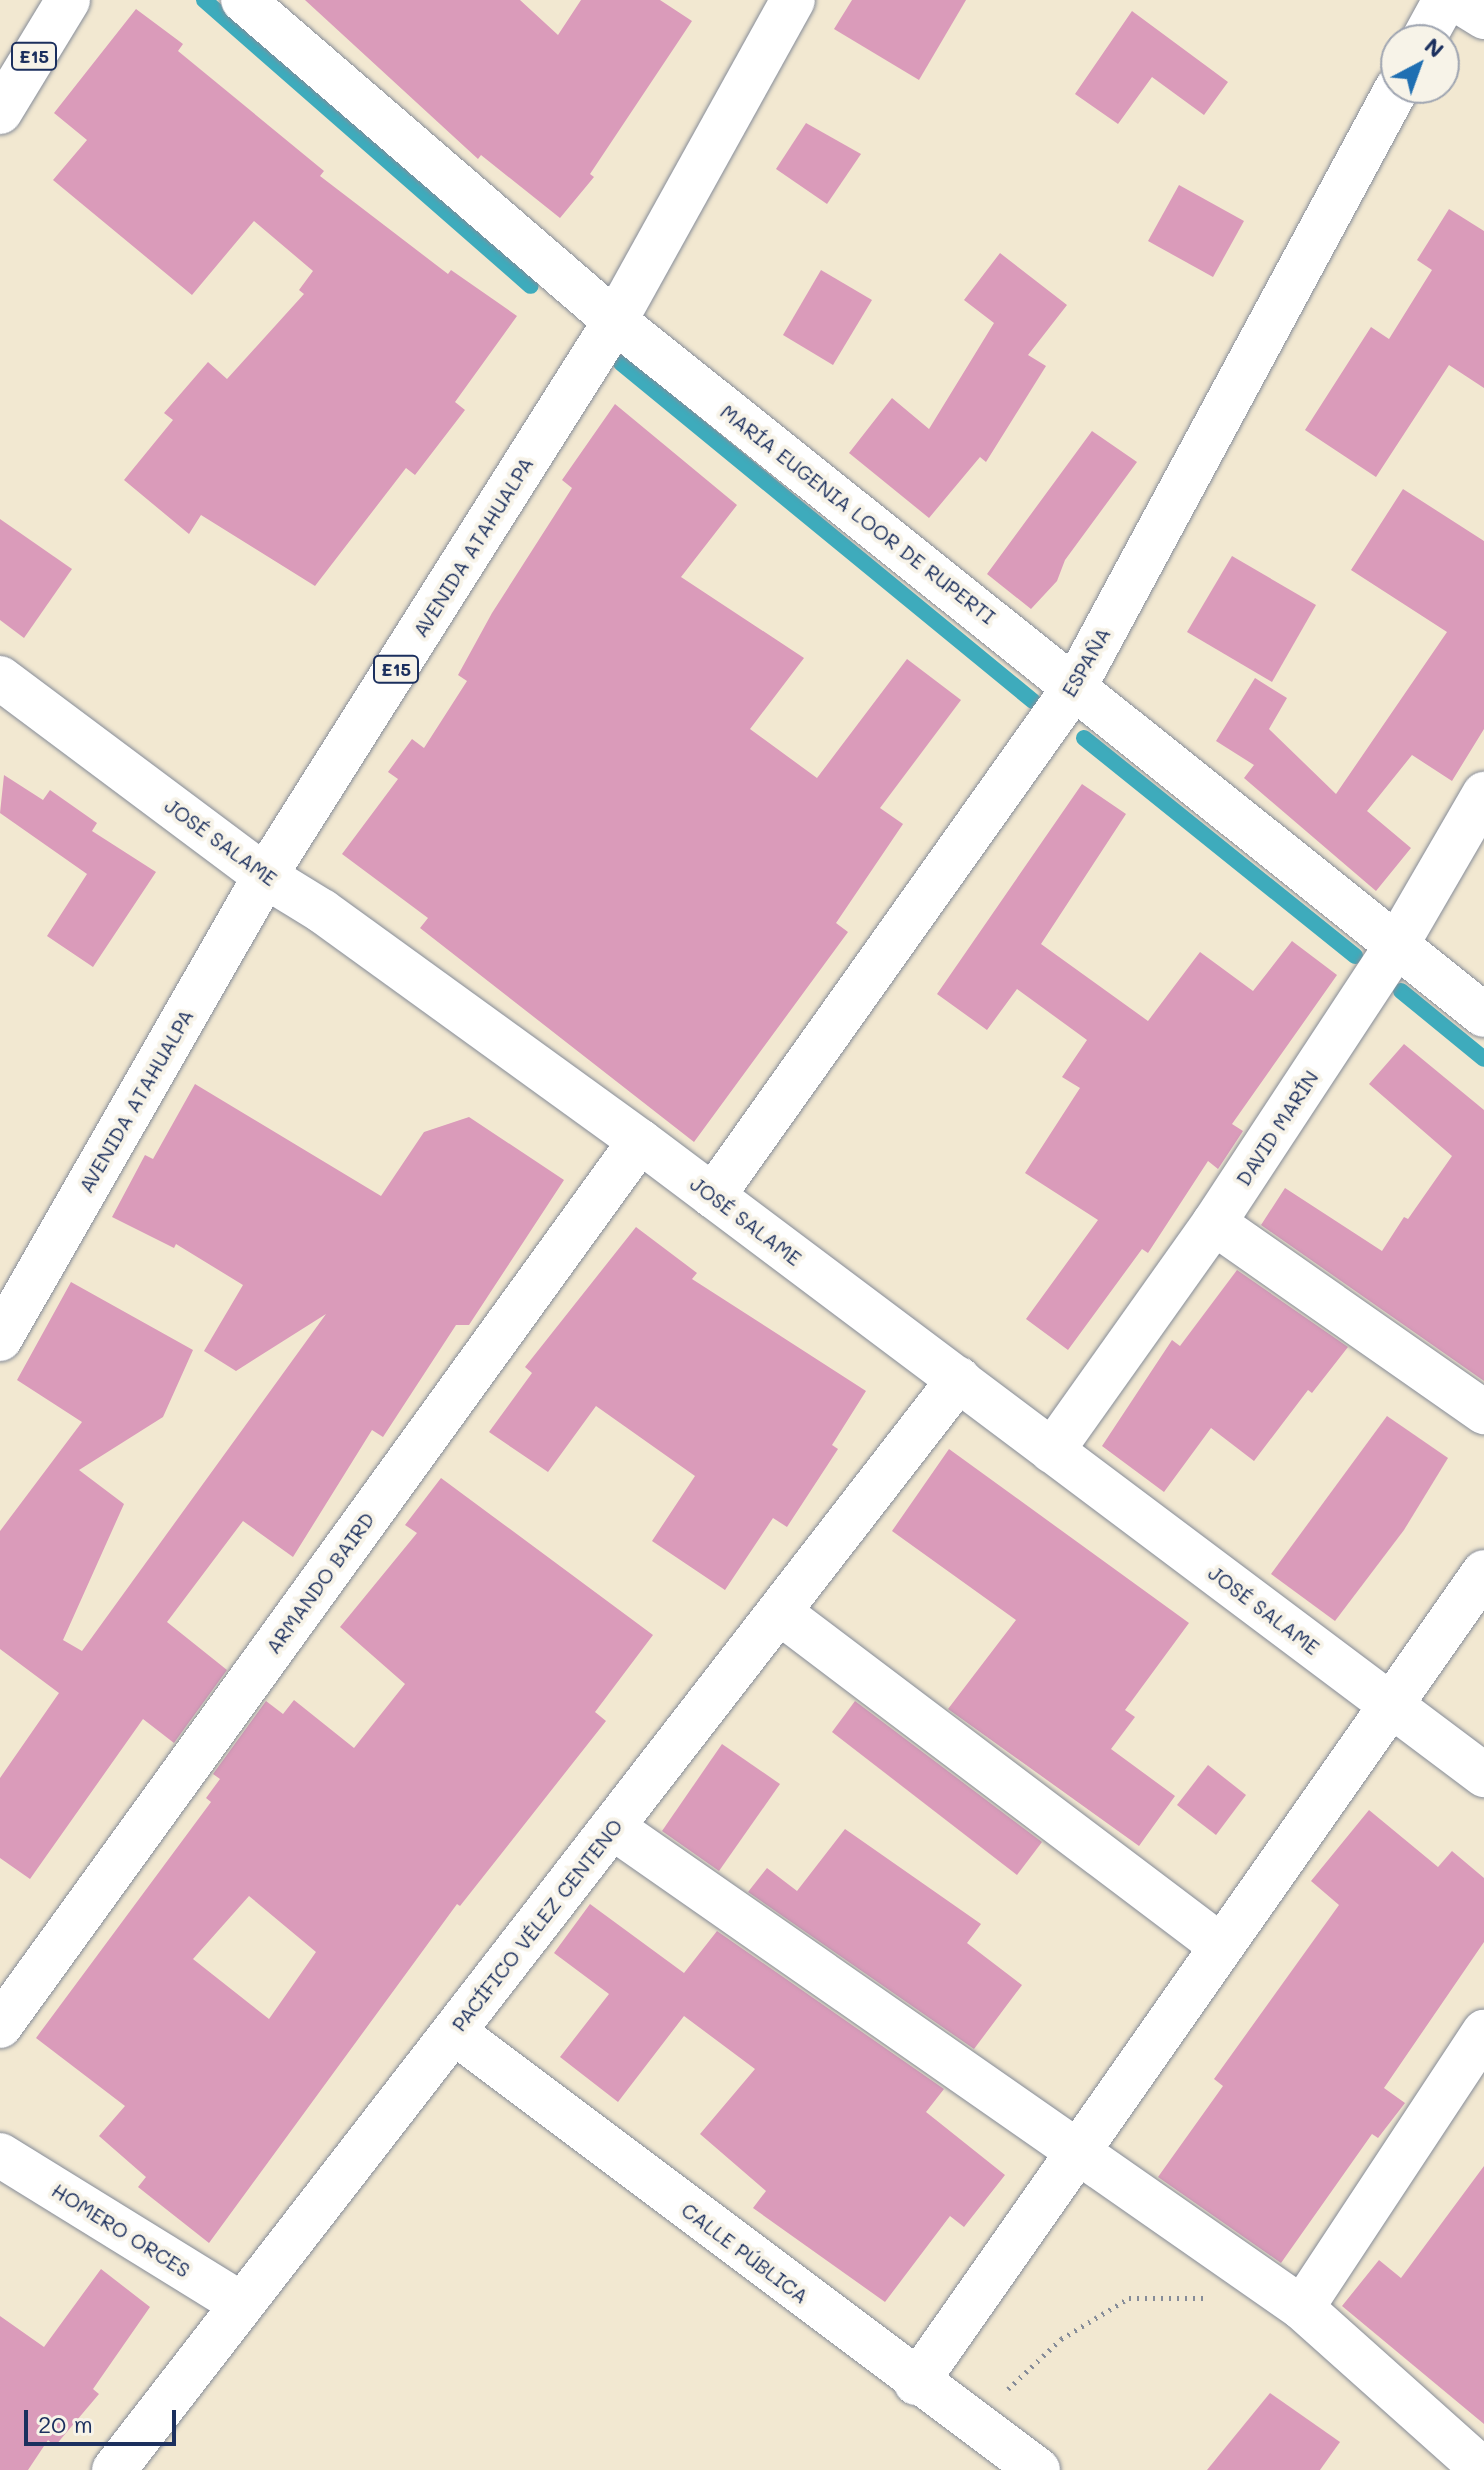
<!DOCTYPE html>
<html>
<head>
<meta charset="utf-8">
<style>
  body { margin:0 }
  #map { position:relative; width:1484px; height:2470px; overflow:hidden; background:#f2e8d1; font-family:Mali,sans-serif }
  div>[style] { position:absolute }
  .stream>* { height:16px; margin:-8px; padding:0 8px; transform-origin:8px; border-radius:8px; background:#3eabbc }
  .building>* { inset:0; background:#da9bba }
  .path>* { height:5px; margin-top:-2.5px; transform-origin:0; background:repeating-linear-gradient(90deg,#868c98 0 2px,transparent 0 8px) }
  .roads { filter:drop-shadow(0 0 2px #868c98) drop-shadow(0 0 2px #868c98) }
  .street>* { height:44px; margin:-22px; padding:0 22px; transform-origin:22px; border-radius:22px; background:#fff }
  .highway>* { height:44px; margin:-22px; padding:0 22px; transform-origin:22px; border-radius:22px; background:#fff }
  span { translate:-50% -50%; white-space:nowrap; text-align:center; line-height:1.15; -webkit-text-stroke:8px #f7f3e8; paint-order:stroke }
  .shield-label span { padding:2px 6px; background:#f7f3e8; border:2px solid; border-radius:6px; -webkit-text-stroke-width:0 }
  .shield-label { font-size:18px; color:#1b2f5e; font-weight:700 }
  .street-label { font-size:20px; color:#1b2f5e }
  .north { position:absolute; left:1380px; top:24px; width:80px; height:80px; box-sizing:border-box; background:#f7f3e8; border:2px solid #9fa5b1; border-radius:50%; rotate:41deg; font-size:22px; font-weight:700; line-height:32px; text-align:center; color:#1b2f5e }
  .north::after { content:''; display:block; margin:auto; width:28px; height:36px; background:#1f6fb2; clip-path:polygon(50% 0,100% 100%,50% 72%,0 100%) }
  .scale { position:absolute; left:24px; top:2410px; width:152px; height:36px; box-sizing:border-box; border:4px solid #1b2f5e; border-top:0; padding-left:10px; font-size:24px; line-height:28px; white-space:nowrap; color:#1b2f5e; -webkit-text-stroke:6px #f7f3e8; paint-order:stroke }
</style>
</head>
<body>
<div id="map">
  <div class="stream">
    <div style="left:204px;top:0;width:434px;rotate:41.2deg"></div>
    <div style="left:621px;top:363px;width:533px;rotate:39.37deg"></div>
    <div style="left:1084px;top:738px;width:348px;rotate:38.8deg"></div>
    <div style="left:1401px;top:991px;width:107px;rotate:39.3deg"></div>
  </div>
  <div class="building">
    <div style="clip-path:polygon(305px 0,520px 0,558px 35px,581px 0,660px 0,692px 21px,590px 174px,594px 177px,560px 218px,481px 155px,478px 159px)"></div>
    <div style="clip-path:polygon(852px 0,966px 0,919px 80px,834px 29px)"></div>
    <div style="clip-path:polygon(136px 9px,183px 44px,178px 51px,324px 171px,320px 176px,448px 274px,451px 270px,517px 316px,455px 402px,465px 410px,415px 475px,406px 468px,315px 586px,201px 515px,189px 534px,124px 480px,173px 420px,164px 413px,208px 362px,227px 379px,304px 294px,299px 290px,313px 271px,254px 221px,192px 295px,53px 180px,87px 140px,54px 113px)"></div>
    <div style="clip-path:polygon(1132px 11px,1228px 82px,1204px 115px,1152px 77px,1118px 124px,1075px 94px)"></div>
    <div style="clip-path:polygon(806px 123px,861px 154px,827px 204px,776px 169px)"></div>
    <div style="clip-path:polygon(1179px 185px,1244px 221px,1213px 277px,1148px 241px)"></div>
    <div style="clip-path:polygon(1449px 209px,1484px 231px,1484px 388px,1449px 365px,1376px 477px,1305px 430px,1371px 327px,1389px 339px,1432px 270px,1417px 260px)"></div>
    <div style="clip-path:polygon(1000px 253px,1067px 305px,1028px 355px,1046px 366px,986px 462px,980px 457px,929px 518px,849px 453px,892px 398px,929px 429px,994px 323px,964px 300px)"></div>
    <div style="clip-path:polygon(821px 270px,872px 300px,833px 365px,783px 335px)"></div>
    <div style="clip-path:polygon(615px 404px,737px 505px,681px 577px,804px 658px,750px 729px,817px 778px,907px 659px,961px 700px,880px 808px,903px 824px,836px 923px,848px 932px,694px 1142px,420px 928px,428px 918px,342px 854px,398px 779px,388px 772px,412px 739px,424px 748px,467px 681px,458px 675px,492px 613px,572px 488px,562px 480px)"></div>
    <div style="clip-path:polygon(1092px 431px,1137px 462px,1065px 560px,1057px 581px,1031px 609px,987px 574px)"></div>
    <div style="clip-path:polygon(1403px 489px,1484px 541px,1484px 729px,1452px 781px,1412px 755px,1367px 811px,1411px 848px,1376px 891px,1244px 778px,1254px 765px,1216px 741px,1255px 678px,1287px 698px,1269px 729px,1336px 794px,1447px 632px,1351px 570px)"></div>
    <div style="clip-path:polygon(0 519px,72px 569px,24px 638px,0 620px)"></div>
    <div style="clip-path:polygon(1232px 556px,1316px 605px,1272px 682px,1187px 632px)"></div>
    <div style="clip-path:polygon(4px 775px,43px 800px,50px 790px,97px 823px,92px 831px,156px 872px,93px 967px,47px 936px,87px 874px,0 813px)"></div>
    <div style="clip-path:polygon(1082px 784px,1126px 814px,1041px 944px,1148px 1021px,1200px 952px,1253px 991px,1292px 941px,1337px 975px,1232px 1124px,1243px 1131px,1218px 1169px,1208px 1161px,1148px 1253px,1142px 1249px,1068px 1350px,1026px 1319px,1098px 1220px,1025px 1173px,1080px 1088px,1062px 1077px,1087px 1040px,1017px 989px,987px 1030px,937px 994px)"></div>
    <div style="clip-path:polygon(1404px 1044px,1484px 1110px,1484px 1381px,1261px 1225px,1285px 1188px,1382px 1251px,1404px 1217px,1408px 1219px,1452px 1156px,1369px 1084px)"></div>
    <div style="clip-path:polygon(195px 1084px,381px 1196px,424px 1132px,469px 1117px,564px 1180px,469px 1325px,456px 1325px,383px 1437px,372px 1430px,293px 1557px,243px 1521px,167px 1622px,227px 1670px,174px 1743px,143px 1719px,30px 1879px,0 1858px,0 1778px,59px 1693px,0 1649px,0 1531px,82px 1422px,17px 1380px,71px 1282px,193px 1350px,163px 1417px,79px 1470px,124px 1504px,63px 1640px,82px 1651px,326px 1314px,236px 1371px,204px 1351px,243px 1285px,176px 1244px,174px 1248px,112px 1217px,145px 1155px,153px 1159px)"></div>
    <div style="clip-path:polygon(636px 1227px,697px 1273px,692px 1279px,866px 1391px,832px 1445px,838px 1449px,787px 1527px,773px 1518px,725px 1590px,652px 1541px,695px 1476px,596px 1406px,548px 1472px,489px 1432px,532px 1373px,525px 1367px)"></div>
    <div style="clip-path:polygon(1237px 1270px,1348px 1347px,1312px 1393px,1308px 1390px,1254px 1461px,1211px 1428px,1164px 1492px,1102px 1446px,1172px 1340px,1180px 1346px)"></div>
    <div style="clip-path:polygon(1387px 1416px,1448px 1458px,1404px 1530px,1335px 1621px,1271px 1574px)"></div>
    <div style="clip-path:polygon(949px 1449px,1189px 1623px,1125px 1710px,1135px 1717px,1111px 1749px,1175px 1796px,1139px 1846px,948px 1709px,1016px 1620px,892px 1531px)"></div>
    <div style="clip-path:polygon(evenodd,441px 1478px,653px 1635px,595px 1712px,606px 1721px,460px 1906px,457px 1904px,209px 2243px,138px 2187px,146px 2177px,99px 2136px,125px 2106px,36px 2038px,211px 1802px,206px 1798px,220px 1779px,213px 1774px,266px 1701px,283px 1714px,294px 1700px,354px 1748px,405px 1684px,340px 1627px,417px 1533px,405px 1525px,441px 1478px,249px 1896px,316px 1952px,269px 2019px,193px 1959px,249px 1896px)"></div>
    <div style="clip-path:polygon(855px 1701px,1042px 1842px,1017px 1875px,832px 1732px)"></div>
    <div style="clip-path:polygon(722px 1744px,780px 1784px,719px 1871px,662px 1831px)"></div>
    <div style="clip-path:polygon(1208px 1765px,1246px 1795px,1216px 1835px,1177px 1805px)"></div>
    <div style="clip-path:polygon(1369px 1810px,1438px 1867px,1452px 1851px,1484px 1878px,1484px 1942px,1384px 2088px,1405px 2103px,1378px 2138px,1372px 2134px,1281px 2263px,1158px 2177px,1223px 2086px,1214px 2079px,1339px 1905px,1311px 1881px)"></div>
    <div style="clip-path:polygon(845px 1829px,981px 1924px,967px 1943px,1022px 1985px,974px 2049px,748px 1892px,767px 1868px,797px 1891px)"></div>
    <div style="clip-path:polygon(590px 1904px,684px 1973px,717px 1931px,944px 2089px,926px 2112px,1005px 2175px,964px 2227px,950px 2216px,885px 2302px,753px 2208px,766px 2191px,700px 2134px,755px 2069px,684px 2016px,618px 2102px,560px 2057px,609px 1994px,554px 1953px)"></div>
    <div style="clip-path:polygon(1484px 2166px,1484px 2424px,1342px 2306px,1379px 2260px,1401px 2278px)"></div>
    <div style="clip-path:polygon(101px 2269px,150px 2307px,93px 2389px,99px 2394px,55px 2446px,48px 2440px,28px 2470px,0 2470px,0 2316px,44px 2347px)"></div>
    <div style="clip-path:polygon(1270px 2393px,1340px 2442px,1320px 2470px,1207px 2470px)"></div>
  </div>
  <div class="path">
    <div style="left:1008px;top:2389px;width:73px;rotate:-43.3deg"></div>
    <div style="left:1061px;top:2339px;width:79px;rotate:-31.1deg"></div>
    <div style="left:1129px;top:2298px;width:74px"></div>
  </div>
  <div class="roads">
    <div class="street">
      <div style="left:243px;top:0;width:491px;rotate:40.8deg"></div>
      <div style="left:615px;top:321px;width:1112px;rotate:38.61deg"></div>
      <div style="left:1457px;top:0;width:32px;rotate:32deg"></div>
      <div style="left:1423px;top:40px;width:46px;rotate:-61.2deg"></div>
      <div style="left:0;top:678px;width:331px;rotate:36.8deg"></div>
      <div style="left:265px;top:876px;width:67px;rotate:31.6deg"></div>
      <div style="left:322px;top:911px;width:392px;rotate:35.9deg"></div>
      <div style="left:640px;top:1141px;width:1056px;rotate:36.91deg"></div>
      <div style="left:713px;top:1196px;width:625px;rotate:-54.63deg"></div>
      <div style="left:1075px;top:686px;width:679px;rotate:-61.7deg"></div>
      <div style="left:1214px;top:1223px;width:330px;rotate:35deg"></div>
      <div style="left:1052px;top:1451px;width:280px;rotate:-54.6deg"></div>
      <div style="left:1214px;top:1223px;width:331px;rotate:-56.7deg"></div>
      <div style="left:1396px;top:946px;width:176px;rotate:-59.9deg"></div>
      <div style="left:779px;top:1612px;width:554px;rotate:37.08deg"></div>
      <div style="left:612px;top:1827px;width:841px;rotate:34.88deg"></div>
      <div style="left:1302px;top:2308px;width:243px;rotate:41.8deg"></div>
      <div style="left:0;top:2026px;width:1092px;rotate:-54.13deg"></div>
      <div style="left:454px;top:2032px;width:730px;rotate:36.87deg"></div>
      <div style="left:0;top:2155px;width:283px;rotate:31.7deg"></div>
      <div style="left:1302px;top:2308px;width:331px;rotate:-56.6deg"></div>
      <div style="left:916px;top:2383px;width:990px;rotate:-54.99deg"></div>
      <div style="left:114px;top:2470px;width:1380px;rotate:-52.24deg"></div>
    </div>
    <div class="highway">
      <div style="left:0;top:112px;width:131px;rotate:-58.7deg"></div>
      <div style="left:0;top:1339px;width:533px;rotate:-60.22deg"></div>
      <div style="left:265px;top:876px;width:656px;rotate:-57.76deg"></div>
      <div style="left:615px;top:321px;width:367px;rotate:-61deg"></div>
    </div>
  </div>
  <div class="shield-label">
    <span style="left:34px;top:56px">E15</span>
    <span style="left:396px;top:669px">E15</span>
  </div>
  <div class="street-label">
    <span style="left:858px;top:514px;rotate:38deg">MARÍA EUGENIA LOOR DE RUPERTI</span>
    <span style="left:473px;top:547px;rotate:-58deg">AVENIDA ATAHUALPA</span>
    <span style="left:1086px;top:662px;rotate:-60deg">ESPAÑA</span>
    <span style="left:221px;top:842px;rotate:36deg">JOSÉ SALAME</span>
    <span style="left:136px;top:1101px;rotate:-60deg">AVENIDA ATAHUALPA</span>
    <span style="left:1277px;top:1128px;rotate:-57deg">DAVID MARÍN</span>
    <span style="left:746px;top:1221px;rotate:37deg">JOSÉ SALAME</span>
    <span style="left:320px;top:1583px;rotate:-54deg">ARMANDO BAIRD</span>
    <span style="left:1264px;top:1610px;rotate:37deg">JOSÉ SALAME</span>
    <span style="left:537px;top:1925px;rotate:-52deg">PACÍFICO VÉLEZ CENTENO</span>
    <span style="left:121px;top:2230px;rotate:32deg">HOMERO ORCES</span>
    <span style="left:745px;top:2253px;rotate:37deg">CALLE PÚBLICA</span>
  </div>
  <div class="north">N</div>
  <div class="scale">20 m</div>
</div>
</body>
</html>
